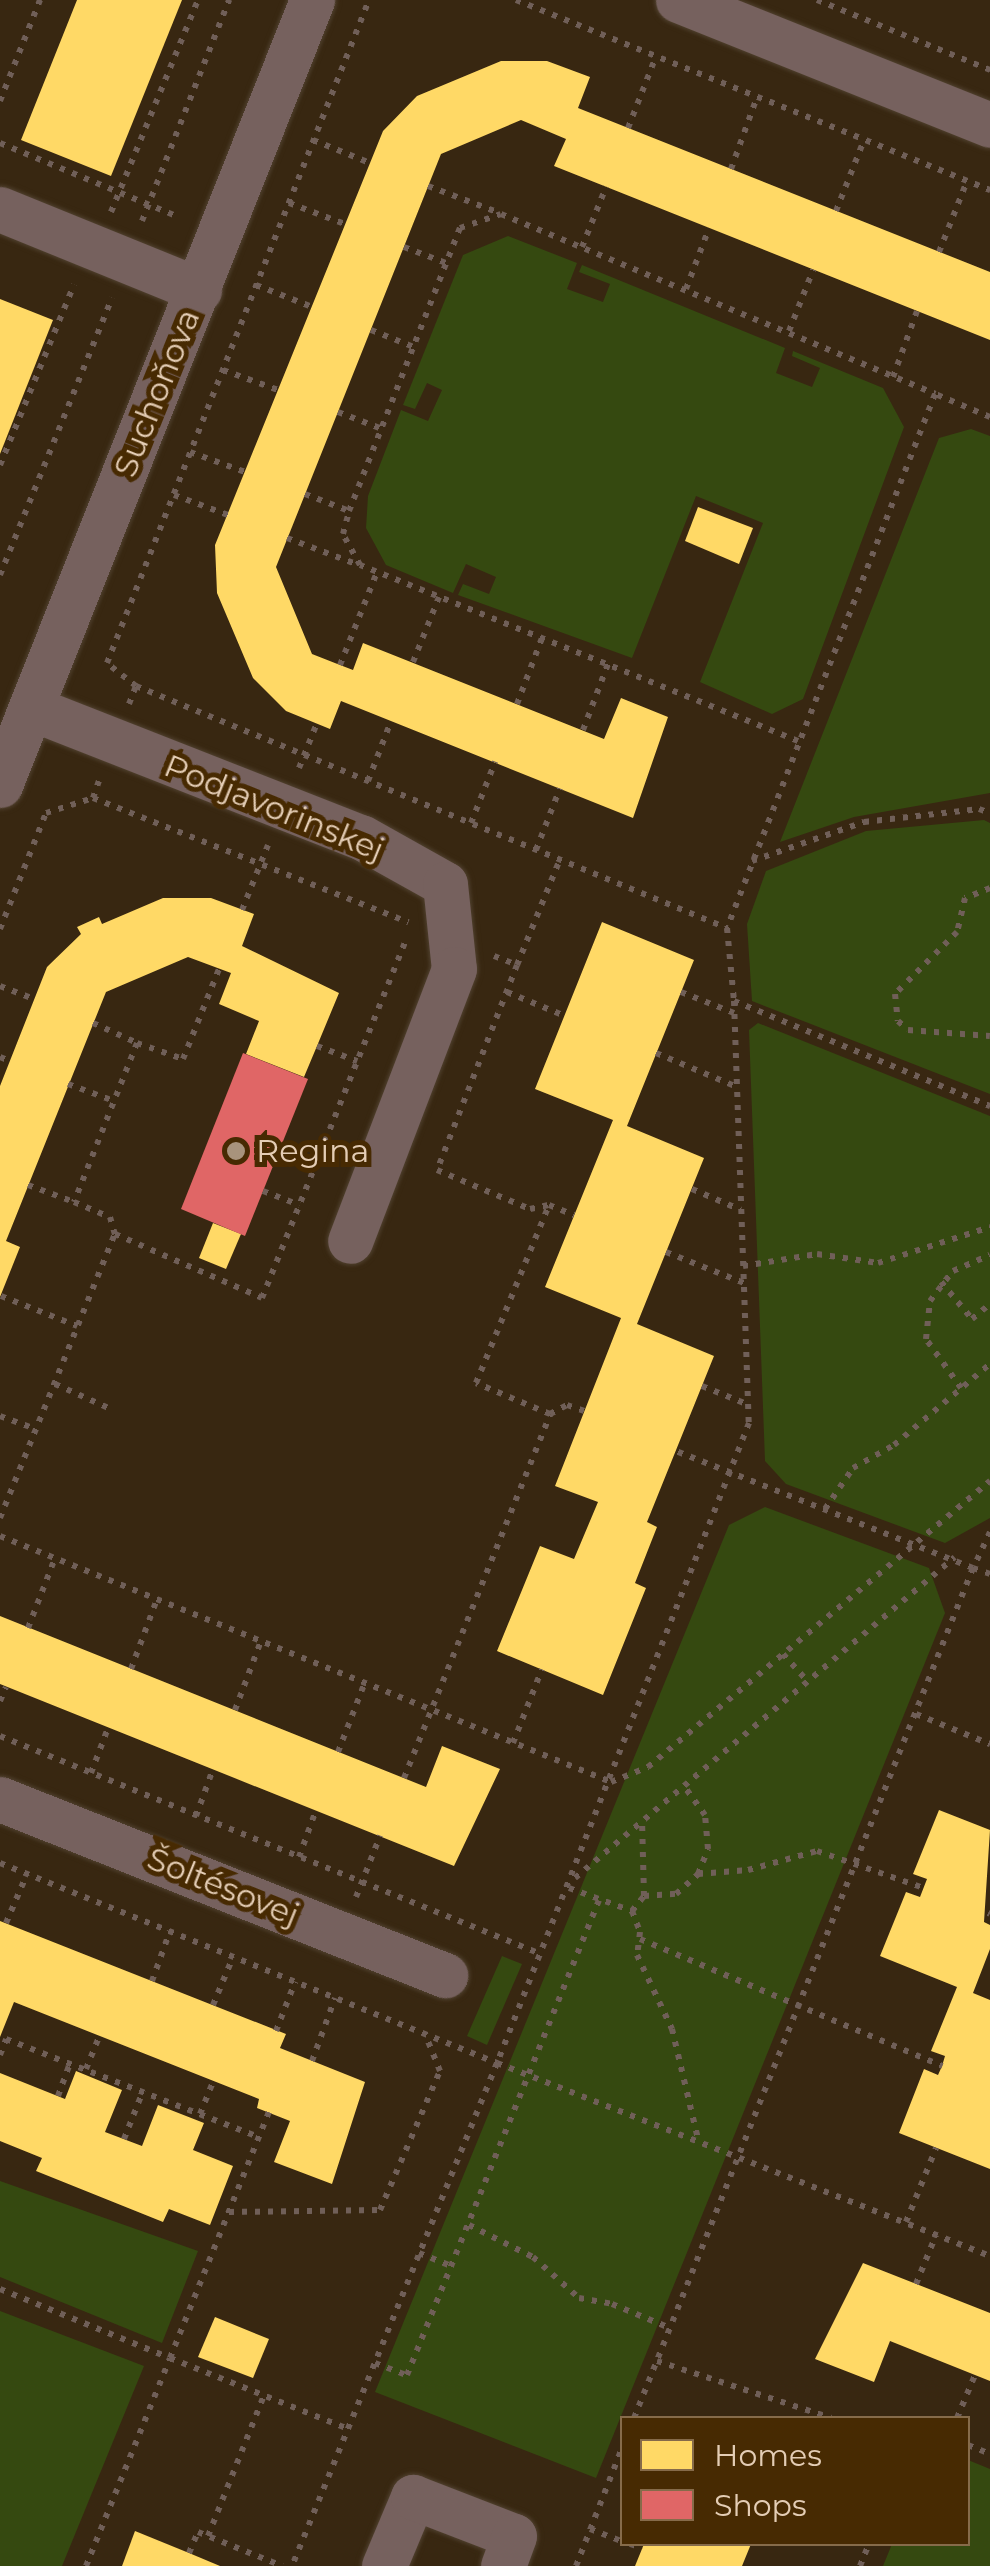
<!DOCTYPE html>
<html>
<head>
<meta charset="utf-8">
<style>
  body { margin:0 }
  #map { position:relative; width:990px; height:2566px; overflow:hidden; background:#382711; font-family:Montserrat,sans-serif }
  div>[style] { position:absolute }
  .green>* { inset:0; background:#354910 }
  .homes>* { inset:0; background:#ffd966 }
  .shops>* { inset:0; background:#e06666 }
  .path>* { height:6px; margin-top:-3px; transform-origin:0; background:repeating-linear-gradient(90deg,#705f58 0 5px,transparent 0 13px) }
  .roads { filter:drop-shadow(0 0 2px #50412f) drop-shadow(0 0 2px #50412f) }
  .minor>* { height:45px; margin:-22.5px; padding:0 22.5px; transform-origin:22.5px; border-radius:22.5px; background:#76615e }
  .dots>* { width:28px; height:28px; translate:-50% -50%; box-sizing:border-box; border:5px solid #472a02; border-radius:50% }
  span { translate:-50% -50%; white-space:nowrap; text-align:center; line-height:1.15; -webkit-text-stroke:10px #472a02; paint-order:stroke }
  .street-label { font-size:32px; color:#e4cdb5 }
  .poi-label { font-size:32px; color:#e4cdb5 }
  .left { translate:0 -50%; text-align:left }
  .legend { position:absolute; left:620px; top:2416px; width:350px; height:130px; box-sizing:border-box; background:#472a02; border:2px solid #866b4a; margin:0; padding:12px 18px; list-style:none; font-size:30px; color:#e4cdb5 }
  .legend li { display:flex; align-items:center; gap:20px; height:50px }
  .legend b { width:50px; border:2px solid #866b4a }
</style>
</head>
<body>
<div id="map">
  <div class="green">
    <div style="clip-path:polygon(508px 236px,577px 263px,567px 289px,603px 302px,610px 284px,579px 272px,582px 265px,785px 348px,776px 373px,812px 387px,820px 368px,792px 356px,793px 351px,883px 388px,904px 427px,803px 699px,772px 714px,700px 682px,763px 523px,696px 496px,632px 658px,458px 595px,463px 584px,489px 594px,496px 577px,466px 564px,453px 593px,386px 565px,366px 528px,368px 496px,401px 410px,428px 421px,442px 390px,427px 383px,415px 409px,403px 405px,463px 255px)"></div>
    <div style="clip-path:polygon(971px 429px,990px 436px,990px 793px,854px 817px,780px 842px,939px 438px)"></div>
    <div style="clip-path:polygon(984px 820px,990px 823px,990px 1094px,752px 1001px,747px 924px,766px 871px,866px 831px)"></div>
    <div style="clip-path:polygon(758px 1023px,990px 1116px,990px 1518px,945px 1543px,786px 1484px,765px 1461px,749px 1030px)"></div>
    <div style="clip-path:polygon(765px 1507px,929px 1568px,945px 1613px,596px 2478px,375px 2392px,729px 1525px)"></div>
    <div style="clip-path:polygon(502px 1956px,522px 1964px,487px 2045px,467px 2036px)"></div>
    <div style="clip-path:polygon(0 2181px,198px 2251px,162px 2343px,0 2277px)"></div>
    <div style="clip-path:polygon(0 2311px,144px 2366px,62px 2566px,0 2566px)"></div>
    <div style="clip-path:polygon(968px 2460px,990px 2469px,990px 2566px,883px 2566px,892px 2544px,968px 2544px)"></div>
  </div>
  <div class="homes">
    <div style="clip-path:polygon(77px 0,182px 0,111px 176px,21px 140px)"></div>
    <div style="clip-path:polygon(501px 61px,547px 61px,590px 77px,578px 108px,990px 272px,990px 340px,554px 166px,566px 139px,521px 120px,441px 154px,276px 567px,312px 654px,340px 665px,353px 670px,363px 643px,604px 739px,621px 698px,668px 717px,633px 818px,341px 701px,330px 729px,286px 711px,253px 678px,217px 593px,215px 545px,383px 131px,417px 96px)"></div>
    <div style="clip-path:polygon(0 299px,53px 320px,0 454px)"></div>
    <div style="clip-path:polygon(698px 507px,753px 528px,739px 564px,685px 541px)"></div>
    <div style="clip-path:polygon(163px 898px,211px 898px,254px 914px,242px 946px,339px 993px,317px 1046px,304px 1077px,246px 1054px,259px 1021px,219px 1004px,231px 973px,188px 957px,106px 992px,6px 1241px,20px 1247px,0 1297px,0 1086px,47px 967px,81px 934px,77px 927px,99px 917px,102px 924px)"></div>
    <div style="clip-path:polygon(602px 922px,694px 960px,627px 1126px,704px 1158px,637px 1324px,714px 1356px,647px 1522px,657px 1527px,635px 1583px,646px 1588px,603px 1695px,497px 1651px,540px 1546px,574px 1559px,598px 1502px,555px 1486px,621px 1318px,545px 1287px,613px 1120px,535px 1089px)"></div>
    <div style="clip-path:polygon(213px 1223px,241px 1234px,226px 1269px,199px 1258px)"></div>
    <div style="clip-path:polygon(0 1616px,426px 1787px,442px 1746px,500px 1769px,454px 1866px,0 1684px)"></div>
    <div style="clip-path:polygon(939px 1810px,990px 1830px,984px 1922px,990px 1925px,990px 1949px,973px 1993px,990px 2000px,990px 2169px,899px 2133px,924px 2069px,938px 2075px,942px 2066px,945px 2056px,931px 2051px,957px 1987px,880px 1956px,906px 1892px,920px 1897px,927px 1879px,913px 1874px)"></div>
    <div style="clip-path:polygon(0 1921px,286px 2034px,280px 2048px,365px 2082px,332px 2184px,274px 2162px,290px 2121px,257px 2108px,259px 2099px,14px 2002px,0 2037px)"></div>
    <div style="clip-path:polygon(76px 2071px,122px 2090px,105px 2132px,142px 2146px,158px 2105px,204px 2123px,193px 2150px,233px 2166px,210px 2225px,169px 2209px,163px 2222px,36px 2171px,42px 2158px,0 2141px,0 2073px,65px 2099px)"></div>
    <div style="clip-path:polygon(863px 2263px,990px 2313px,990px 2381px,890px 2341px,874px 2382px,815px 2359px)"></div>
    <div style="clip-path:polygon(215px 2317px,269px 2339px,253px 2378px,198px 2357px)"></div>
    <div style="clip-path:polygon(135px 2531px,189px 2553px,220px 2566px,122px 2566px)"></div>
    <div style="clip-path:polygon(644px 2544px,751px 2544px,742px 2566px,635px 2566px)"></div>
  </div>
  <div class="shops">
    <div style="clip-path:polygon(243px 1053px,308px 1079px,245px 1236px,181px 1209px)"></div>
  </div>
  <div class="path">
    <div style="left:516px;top:0;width:511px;rotate:21.84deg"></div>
    <div style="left:817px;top:0;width:187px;rotate:22deg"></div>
    <div style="left:0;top:101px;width:109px;rotate:-68.4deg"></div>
    <div style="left:628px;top:128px;width:77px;rotate:-68.7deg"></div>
    <div style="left:313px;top:140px;width:61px;rotate:22deg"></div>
    <div style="left:0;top:143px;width:194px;rotate:22.5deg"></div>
    <div style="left:731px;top:169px;width:77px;rotate:-70.1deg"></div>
    <div style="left:428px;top:186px;width:77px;rotate:20.6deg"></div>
    <div style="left:289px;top:203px;width:60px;rotate:20.6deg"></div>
    <div style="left:836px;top:211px;width:76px;rotate:-68.5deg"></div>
    <div style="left:111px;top:212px;width:229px;rotate:-67.7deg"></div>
    <div style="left:142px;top:221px;width:238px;rotate:-68.5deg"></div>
    <div style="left:404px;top:247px;width:45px;rotate:20.9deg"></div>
    <div style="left:582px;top:247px;width:65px;rotate:-68.2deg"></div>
    <div style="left:939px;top:252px;width:76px;rotate:-68.5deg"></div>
    <div style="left:256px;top:285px;width:60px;rotate:21.4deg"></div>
    <div style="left:686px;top:289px;width:65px;rotate:-69.3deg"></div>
    <div style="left:371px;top:330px;width:46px;rotate:21.6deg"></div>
    <div style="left:789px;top:331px;width:66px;rotate:-68.5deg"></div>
    <div style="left:223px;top:370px;width:59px;rotate:20deg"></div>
    <div style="left:893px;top:377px;width:70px;rotate:-70deg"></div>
    <div style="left:338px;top:412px;width:47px;rotate:21.1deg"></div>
    <div style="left:990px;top:417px;width:60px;rotate:-157.3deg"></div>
    <div style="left:935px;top:394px;width:573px;rotate:111.28deg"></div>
    <div style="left:727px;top:928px;width:73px;rotate:84.5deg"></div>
    <div style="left:734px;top:1001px;width:277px;rotate:22.3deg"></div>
    <div style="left:190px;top:452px;width:59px;rotate:20deg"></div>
    <div style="left:0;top:465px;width:195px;rotate:-67.7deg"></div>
    <div style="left:305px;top:494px;width:47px;rotate:21.1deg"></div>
    <div style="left:174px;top:495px;width:58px;rotate:20.3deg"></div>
    <div style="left:287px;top:538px;width:77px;rotate:20.6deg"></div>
    <div style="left:0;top:575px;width:299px;rotate:-68deg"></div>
    <div style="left:413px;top:662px;width:70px;rotate:-68.2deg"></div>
    <div style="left:340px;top:665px;width:100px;rotate:-68.3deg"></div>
    <div style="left:136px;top:686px;width:639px;rotate:22.27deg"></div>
    <div style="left:129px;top:704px;width:19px;rotate:-69deg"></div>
    <div style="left:136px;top:686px;width:37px;rotate:-142deg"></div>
    <div style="left:107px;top:663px;width:713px;rotate:-68.44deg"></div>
    <div style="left:517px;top:704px;width:71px;rotate:-69.3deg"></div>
    <div style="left:583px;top:730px;width:71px;rotate:-69.3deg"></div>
    <div style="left:798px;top:741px;width:472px;rotate:-158.1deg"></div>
    <div style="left:360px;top:565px;width:35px;rotate:-119deg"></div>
    <div style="left:343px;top:534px;width:24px;rotate:-75deg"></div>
    <div style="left:349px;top:511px;width:304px;rotate:-68.6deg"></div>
    <div style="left:460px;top:228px;width:43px;rotate:-18.9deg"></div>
    <div style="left:501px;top:214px;width:470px;rotate:22.5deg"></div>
    <div style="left:299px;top:768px;width:48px;rotate:-68.2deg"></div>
    <div style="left:368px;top:781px;width:64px;rotate:-69deg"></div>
    <div style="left:93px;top:798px;width:339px;rotate:21.5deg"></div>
    <div style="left:471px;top:823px;width:66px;rotate:-68.5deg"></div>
    <div style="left:536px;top:850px;width:66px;rotate:-68.8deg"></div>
    <div style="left:752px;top:861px;width:119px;rotate:-19.2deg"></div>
    <div style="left:864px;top:822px;width:116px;rotate:-6.4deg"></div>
    <div style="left:979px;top:809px;width:12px;rotate:20deg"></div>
    <div style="left:990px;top:888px;width:27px;rotate:158deg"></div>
    <div style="left:965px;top:898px;width:35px;rotate:103deg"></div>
    <div style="left:957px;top:932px;width:88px;rotate:135deg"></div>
    <div style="left:895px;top:994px;width:27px;rotate:84deg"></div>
    <div style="left:898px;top:1021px;width:13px;rotate:42deg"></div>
    <div style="left:908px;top:1030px;width:82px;rotate:4.2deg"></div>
    <div style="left:242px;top:910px;width:70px;rotate:-68.2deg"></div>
    <div style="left:0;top:929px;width:125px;rotate:-68.4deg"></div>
    <div style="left:46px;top:813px;width:49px;rotate:-17.7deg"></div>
    <div style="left:93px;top:798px;width:18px;rotate:-71deg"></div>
    <div style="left:494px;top:956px;width:25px;rotate:21deg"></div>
    <div style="left:517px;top:965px;width:114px;rotate:-67.9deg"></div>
    <div style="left:517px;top:965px;width:220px;rotate:111.3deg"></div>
    <div style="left:437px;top:1170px;width:101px;rotate:22.8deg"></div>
    <div style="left:530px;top:1209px;width:19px;rotate:-12deg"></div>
    <div style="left:549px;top:1205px;width:27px;rotate:22deg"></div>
    <div style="left:0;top:986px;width:36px;rotate:21deg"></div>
    <div style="left:507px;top:992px;width:63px;rotate:22.5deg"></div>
    <div style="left:681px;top:992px;width:57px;rotate:21.6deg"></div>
    <div style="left:734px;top:1001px;width:422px;rotate:88deg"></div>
    <div style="left:749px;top:1423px;width:688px;rotate:111.49deg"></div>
    <div style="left:497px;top:2063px;width:529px;rotate:21.38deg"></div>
    <div style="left:93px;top:1023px;width:48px;rotate:24.4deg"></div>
    <div style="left:137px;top:1043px;width:171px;rotate:111.6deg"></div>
    <div style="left:74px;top:1202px;width:39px;rotate:23deg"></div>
    <div style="left:110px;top:1217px;width:18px;rotate:74deg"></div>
    <div style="left:115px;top:1234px;width:160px;rotate:23.5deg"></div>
    <div style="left:262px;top:1298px;width:387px;rotate:-68.1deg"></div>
    <div style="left:137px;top:1043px;width:49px;rotate:19.2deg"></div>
    <div style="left:183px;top:1059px;width:97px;rotate:-68.2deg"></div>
    <div style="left:317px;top:1046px;width:43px;rotate:20.6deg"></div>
    <div style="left:656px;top:1053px;width:88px;rotate:22.8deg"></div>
    <div style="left:0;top:1057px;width:11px;rotate:22deg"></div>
    <div style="left:68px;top:1084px;width:49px;rotate:20.3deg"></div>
    <div style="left:28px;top:1185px;width:49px;rotate:20.3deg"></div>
    <div style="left:692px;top:1189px;width:53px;rotate:23.2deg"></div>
    <div style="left:263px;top:1191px;width:39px;rotate:21deg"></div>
    <div style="left:666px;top:1252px;width:84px;rotate:21.7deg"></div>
    <div style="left:743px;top:1266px;width:75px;rotate:-9.2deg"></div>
    <div style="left:817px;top:1254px;width:62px;rotate:8.4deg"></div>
    <div style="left:878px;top:1263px;width:118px;rotate:-17.8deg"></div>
    <div style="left:941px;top:1282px;width:48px;rotate:50deg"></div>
    <div style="left:972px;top:1319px;width:23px;rotate:-40deg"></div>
    <div style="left:1px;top:1296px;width:82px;rotate:21.5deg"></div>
    <div style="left:55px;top:1384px;width:61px;rotate:24.1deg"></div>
    <div style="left:702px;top:1386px;width:51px;rotate:22deg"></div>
    <div style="left:961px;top:1388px;width:60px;rotate:-125.5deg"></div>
    <div style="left:926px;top:1339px;width:38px;rotate:-84deg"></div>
    <div style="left:930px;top:1301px;width:38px;rotate:-53deg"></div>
    <div style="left:953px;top:1271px;width:40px;rotate:-23.4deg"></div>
    <div style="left:550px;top:1414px;width:19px;rotate:-28deg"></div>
    <div style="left:567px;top:1405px;width:18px;rotate:19deg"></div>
    <div style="left:0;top:1416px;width:38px;rotate:20deg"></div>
    <div style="left:825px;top:1509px;width:50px;rotate:-55.7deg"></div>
    <div style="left:853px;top:1468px;width:47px;rotate:-29.3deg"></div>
    <div style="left:894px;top:1445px;width:126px;rotate:-40.2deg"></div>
    <div style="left:0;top:1518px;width:306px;rotate:-68deg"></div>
    <div style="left:990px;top:1532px;width:40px;rotate:115deg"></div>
    <div style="left:973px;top:1568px;width:18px;rotate:19deg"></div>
    <div style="left:0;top:1536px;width:659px;rotate:21.93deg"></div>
    <div style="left:611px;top:1782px;width:40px;rotate:-22deg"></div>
    <div style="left:648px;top:1767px;width:446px;rotate:-39.9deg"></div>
    <div style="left:28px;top:1628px;width:75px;rotate:-68.9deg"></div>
    <div style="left:783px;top:1654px;width:38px;rotate:48deg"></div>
    <div style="left:131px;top:1669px;width:75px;rotate:-69.6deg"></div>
    <div style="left:0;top:1701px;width:15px;rotate:-67deg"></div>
    <div style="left:235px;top:1710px;width:74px;rotate:-69.4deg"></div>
    <div style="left:916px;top:1714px;width:80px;rotate:22.1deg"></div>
    <div style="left:0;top:1736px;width:583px;rotate:21.95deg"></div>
    <div style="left:513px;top:1743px;width:79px;rotate:-68.6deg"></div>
    <div style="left:338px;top:1752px;width:75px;rotate:-68.9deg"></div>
    <div style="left:91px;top:1773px;width:48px;rotate:-69.3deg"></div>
    <div style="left:404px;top:1778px;width:392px;rotate:-68.1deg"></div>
    <div style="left:550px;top:1414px;width:80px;rotate:-157.3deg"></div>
    <div style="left:476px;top:1383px;width:192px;rotate:-67.7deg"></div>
    <div style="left:196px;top:1816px;width:50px;rotate:-70.1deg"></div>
    <div style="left:299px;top:1857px;width:50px;rotate:-70.1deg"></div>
    <div style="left:0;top:1863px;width:536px;rotate:21.92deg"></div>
    <div style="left:497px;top:2063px;width:543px;rotate:112.17deg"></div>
    <div style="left:698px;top:1874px;width:50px;rotate:-4.6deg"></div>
    <div style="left:748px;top:1870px;width:72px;rotate:-15.4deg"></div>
    <div style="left:817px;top:1851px;width:113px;rotate:19.1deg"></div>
    <div style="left:575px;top:1878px;width:497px;rotate:-40.2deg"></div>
    <div style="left:569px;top:1888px;width:67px;rotate:20.1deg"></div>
    <div style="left:632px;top:1911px;width:22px;rotate:69deg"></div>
    <div style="left:640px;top:1932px;width:23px;rotate:97deg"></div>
    <div style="left:637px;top:1955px;width:82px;rotate:64.7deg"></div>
    <div style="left:672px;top:2029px;width:113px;rotate:76.7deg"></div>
    <div style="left:644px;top:1896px;width:32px;rotate:-4deg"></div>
    <div style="left:676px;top:1894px;width:30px;rotate:-42deg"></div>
    <div style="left:698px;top:1874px;width:27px;rotate:-68deg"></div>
    <div style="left:708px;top:1849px;width:34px;rotate:-95deg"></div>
    <div style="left:705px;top:1815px;width:36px;rotate:-126deg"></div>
    <div style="left:356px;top:1897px;width:66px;rotate:-68.5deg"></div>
    <div style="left:632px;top:1911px;width:19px;rotate:-51deg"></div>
    <div style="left:644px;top:1896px;width:74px;rotate:-91.5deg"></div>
    <div style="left:988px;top:1913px;width:2px;rotate:27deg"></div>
    <div style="left:6px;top:1923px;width:53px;rotate:-66.8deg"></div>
    <div style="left:640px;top:1939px;width:328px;rotate:22.8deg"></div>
    <div style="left:152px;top:1981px;width:53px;rotate:-70.2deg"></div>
    <div style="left:213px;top:2005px;width:52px;rotate:-67.4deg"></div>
    <div style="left:276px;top:2031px;width:53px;rotate:-68.8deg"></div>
    <div style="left:0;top:2055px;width:17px;rotate:-69deg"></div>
    <div style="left:6px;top:2039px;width:271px;rotate:21.2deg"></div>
    <div style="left:312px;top:2061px;width:67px;rotate:-69.9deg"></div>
    <div style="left:86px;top:2069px;width:35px;rotate:-68deg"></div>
    <div style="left:58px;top:2096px;width:35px;rotate:-70deg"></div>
    <div style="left:200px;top:2114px;width:35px;rotate:-68deg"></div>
    <div style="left:124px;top:2139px;width:52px;rotate:-68.4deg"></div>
    <div style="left:229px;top:2212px;width:151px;rotate:-0.8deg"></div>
    <div style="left:380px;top:2210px;width:151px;rotate:-66.7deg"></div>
    <div style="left:440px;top:2071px;width:40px;rotate:-112deg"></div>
    <div style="left:906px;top:2222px;width:80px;rotate:-67.9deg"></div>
    <div style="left:469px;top:2225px;width:72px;rotate:26.6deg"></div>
    <div style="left:533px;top:2257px;width:62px;rotate:41.7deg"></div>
    <div style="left:579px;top:2298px;width:34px;rotate:10deg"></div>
    <div style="left:612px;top:2304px;width:63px;rotate:22.5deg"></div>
    <div style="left:419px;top:2253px;width:35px;rotate:22deg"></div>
    <div style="left:916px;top:2284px;width:53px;rotate:-67.8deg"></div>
    <div style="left:0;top:2289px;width:183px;rotate:22.1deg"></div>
    <div style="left:170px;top:2358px;width:265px;rotate:-68.1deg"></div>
    <div style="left:657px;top:2361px;width:183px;rotate:18.1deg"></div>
    <div style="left:375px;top:2363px;width:34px;rotate:21deg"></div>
    <div style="left:407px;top:2375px;width:512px;rotate:-67.99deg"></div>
    <div style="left:634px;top:2418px;width:915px;rotate:-68.26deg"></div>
    <div style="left:973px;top:1568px;width:319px;rotate:-158.5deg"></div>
    <div style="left:957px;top:2418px;width:47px;rotate:-67.3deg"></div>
    <div style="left:968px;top:2445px;width:24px;rotate:22deg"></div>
    <div style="left:590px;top:2529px;width:34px;rotate:21deg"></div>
    <div style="left:208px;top:2536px;width:152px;rotate:-68.3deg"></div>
    <div style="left:630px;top:2544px;width:13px;rotate:18deg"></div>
    <div style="left:189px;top:2553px;width:23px;rotate:-67deg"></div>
    <div style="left:198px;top:2532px;width:91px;rotate:22deg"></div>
    <div style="left:86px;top:2566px;width:224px;rotate:-68deg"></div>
    <div style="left:170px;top:2358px;width:192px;rotate:21.7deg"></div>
    <div style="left:576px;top:2566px;width:127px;rotate:-68.7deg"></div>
    <div style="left:860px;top:2566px;width:24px;rotate:-68deg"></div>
  </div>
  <div class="roads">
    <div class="minor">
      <div style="left:678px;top:0;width:336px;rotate:21.8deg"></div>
      <div style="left:0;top:209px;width:215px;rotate:22.1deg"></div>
      <div style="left:31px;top:708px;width:354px;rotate:21.4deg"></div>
      <div style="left:361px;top:837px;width:96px;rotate:29.2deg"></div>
      <div style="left:445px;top:884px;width:85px;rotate:84deg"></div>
      <div style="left:454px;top:969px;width:291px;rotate:110.9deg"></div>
      <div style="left:0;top:785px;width:845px;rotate:-68.32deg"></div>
      <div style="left:0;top:1799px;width:479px;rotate:21.6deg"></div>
      <div style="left:384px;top:2566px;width:75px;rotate:-67.2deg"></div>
      <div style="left:413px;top:2497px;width:108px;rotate:21.1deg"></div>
      <div style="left:514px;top:2536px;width:32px;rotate:110deg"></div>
    </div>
  </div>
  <div class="dots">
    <div style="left:236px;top:1151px;background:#a8937c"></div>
  </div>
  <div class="street-label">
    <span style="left:157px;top:393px;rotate:-68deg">Suchoňova</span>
    <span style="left:274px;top:808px;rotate:22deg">Podjavorinskej</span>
    <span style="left:223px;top:1887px;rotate:22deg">Šoltésovej</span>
  </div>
  <div class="poi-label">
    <span class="left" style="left:256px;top:1151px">Regina</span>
  </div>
  <ul class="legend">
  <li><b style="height:28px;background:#ffd966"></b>Homes</li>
  <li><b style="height:28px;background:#e06666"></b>Shops</li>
  </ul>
</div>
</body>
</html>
